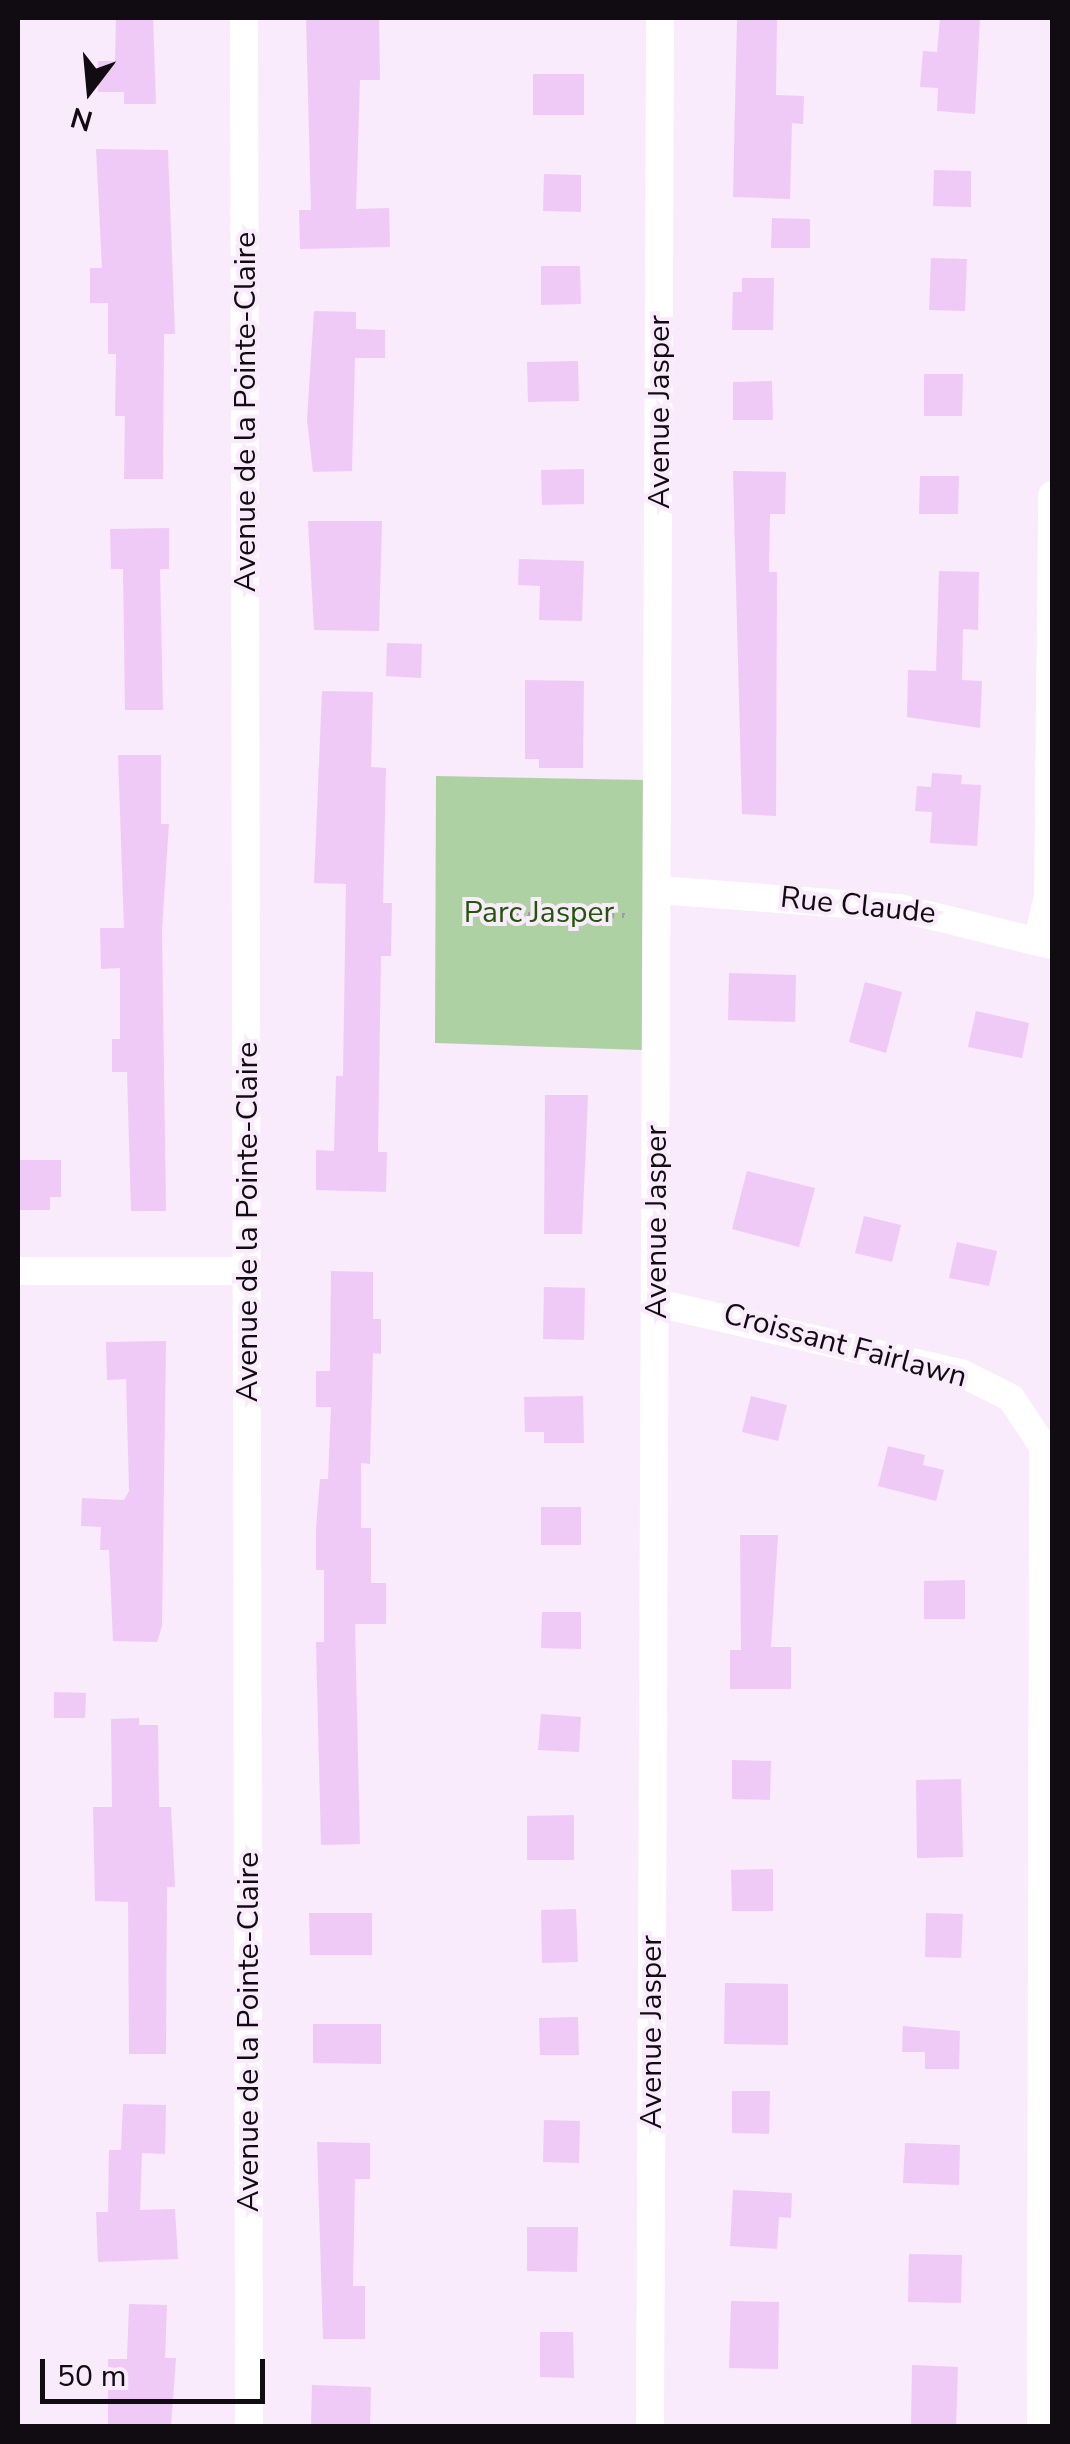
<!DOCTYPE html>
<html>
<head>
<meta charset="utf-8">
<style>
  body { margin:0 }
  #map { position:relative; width:1070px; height:2444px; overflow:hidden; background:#f9eafc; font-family:"Nunito Sans",sans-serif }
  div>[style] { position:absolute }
  .green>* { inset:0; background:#add1a3 }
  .building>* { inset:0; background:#f0caf7 }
  .path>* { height:5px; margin-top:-2.5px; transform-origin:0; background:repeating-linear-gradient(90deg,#a59aa8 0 2.5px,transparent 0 10.5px) }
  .minor>* { height:28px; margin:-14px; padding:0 14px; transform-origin:14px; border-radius:14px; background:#fff }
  span { translate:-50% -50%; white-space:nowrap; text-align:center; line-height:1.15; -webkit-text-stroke:8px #f9eafc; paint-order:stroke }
  .street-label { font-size:30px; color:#110c12 }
  .park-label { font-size:30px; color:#205807 }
  .frame { position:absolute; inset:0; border:20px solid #110c12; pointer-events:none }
  .north { position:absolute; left:40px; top:40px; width:100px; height:100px; -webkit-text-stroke:8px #f9eafc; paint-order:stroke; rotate:196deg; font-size:28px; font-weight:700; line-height:40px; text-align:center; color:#110c12 }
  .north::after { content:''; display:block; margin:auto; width:35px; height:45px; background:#110c12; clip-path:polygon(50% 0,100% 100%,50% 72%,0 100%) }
  .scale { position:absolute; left:40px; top:2359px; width:225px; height:45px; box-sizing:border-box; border:5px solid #110c12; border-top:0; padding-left:12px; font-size:30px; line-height:35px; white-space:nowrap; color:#110c12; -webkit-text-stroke:8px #f9eafc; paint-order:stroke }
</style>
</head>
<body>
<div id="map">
  <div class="green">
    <div style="clip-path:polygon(436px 776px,644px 780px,642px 1050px,435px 1043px)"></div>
  </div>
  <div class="building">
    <div style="clip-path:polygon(116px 18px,153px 18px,156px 104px,124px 104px,124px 92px,98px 92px,98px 61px,115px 61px)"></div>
    <div style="clip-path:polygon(306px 18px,379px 18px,380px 80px,360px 80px,356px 209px,389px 208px,390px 247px,300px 249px,299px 210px,311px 210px)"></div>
    <div style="clip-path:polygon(737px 18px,777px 18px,776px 95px,804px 96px,803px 124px,792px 123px,790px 199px,733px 197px)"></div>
    <div style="clip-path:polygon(940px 18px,980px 18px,975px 114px,937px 111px,938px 88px,920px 87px,923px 51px,937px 52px)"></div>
    <div style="clip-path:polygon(533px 74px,584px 74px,584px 115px,533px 115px)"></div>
    <div style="clip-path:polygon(96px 149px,168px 150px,175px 334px,164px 334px,163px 479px,124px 479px,125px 416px,115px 416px,116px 354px,108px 354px,108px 303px,90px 303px,90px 268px,102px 268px)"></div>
    <div style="clip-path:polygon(934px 170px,971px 171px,971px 207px,933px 206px)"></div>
    <div style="clip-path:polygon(544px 174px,581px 175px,581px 212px,543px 211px)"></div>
    <div style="clip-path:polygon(772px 218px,810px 219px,810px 248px,771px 248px)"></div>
    <div style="clip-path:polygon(931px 258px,967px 259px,965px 311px,929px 310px)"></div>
    <div style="clip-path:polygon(541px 266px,580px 266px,581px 304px,541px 305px)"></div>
    <div style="clip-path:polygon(742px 278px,774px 278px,773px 330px,732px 330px,733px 292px,742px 292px)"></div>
    <div style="clip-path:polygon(314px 311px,356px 312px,356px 329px,385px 330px,385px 358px,355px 358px,352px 471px,313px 472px,307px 420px)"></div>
    <div style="clip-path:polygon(578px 361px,579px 401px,528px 402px,527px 362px)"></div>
    <div style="clip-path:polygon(924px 374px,963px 374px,962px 416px,924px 416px)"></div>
    <div style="clip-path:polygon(772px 381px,773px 420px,733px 420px,733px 382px)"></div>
    <div style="clip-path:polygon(584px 469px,584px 504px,542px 505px,541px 470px)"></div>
    <div style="clip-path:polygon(733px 471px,786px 472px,785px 514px,770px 514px,769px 572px,777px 572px,776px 816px,742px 814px)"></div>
    <div style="clip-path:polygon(920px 476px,959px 476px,958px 514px,919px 514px)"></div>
    <div style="clip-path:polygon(308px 521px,382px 521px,379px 631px,314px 630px)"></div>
    <div style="clip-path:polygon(169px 528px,169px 569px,160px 569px,163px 710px,125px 710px,123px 569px,111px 569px,110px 529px)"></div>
    <div style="clip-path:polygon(519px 559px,584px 561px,582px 621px,539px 620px,540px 586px,518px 585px)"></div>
    <div style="clip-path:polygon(939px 571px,979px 572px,978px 630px,963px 629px,962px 680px,982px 681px,980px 728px,907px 717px,908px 670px,936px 671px)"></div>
    <div style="clip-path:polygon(387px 643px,422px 644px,421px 678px,386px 676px)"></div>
    <div style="clip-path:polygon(525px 680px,584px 681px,583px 768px,539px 768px,539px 759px,525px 759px)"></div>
    <div style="clip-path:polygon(322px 691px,373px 692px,371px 767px,386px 768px,383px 903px,392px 903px,391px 956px,381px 956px,378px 1152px,387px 1152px,386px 1192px,316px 1190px,316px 1150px,334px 1151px,336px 1076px,343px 1076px,346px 884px,314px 883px)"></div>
    <div style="clip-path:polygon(118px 755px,161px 755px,161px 824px,169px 824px,162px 929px,166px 1211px,131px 1211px,127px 1072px,112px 1072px,112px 1039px,120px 1039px,120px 968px,101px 969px,100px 928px,124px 928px)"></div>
    <div style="clip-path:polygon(932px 773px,962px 775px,961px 784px,981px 785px,977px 846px,930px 843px,932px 812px,915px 811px,917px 786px,931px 787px)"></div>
    <div style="clip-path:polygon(729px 973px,796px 975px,795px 1022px,728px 1020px)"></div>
    <div style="clip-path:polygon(865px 982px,902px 992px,886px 1053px,849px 1042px)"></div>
    <div style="clip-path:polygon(976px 1011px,1029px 1023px,1022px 1058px,968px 1047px)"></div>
    <div style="clip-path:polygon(545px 1095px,588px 1095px,582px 1234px,544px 1234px)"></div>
    <div style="clip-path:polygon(18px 1160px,61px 1160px,61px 1197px,50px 1197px,50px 1210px,19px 1210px)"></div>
    <div style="clip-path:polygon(747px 1171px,815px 1188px,799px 1247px,732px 1229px)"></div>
    <div style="clip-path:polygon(864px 1216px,901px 1225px,892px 1262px,855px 1253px)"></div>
    <div style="clip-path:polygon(957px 1242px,997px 1251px,989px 1286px,949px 1278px)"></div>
    <div style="clip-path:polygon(331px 1271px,373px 1272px,373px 1319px,381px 1319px,381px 1354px,373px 1353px,370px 1464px,361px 1463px,361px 1528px,371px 1528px,371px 1583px,386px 1583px,386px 1624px,355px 1624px,360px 1844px,321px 1845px,316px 1642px,324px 1642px,324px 1570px,316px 1570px,316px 1528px,320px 1479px,328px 1479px,331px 1407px,316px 1407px,316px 1371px,330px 1371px)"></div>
    <div style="clip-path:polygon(544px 1287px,585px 1288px,584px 1340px,543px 1339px)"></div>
    <div style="clip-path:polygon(166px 1341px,162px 1626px,157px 1642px,113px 1641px,109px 1550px,100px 1550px,101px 1527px,81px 1526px,82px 1498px,124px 1500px,129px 1491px,126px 1379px,107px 1380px,106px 1342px)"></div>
    <div style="clip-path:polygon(583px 1396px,584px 1443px,544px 1443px,544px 1432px,525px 1432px,524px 1397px)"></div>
    <div style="clip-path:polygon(751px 1396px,787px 1405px,778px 1441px,742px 1432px)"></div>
    <div style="clip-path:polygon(888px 1446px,925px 1455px,923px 1465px,944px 1470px,936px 1501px,878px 1486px)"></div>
    <div style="clip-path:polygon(541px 1507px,581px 1507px,581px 1545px,541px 1545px)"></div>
    <div style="clip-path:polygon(740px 1535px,778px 1535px,771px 1647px,791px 1647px,791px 1689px,730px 1689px,730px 1650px,741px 1650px)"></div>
    <div style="clip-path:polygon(965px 1580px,965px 1619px,924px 1619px,924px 1581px)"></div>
    <div style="clip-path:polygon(542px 1612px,581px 1612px,581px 1649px,541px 1648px)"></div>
    <div style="clip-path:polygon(54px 1692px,86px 1693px,85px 1718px,54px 1718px)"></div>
    <div style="clip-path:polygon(541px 1714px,581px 1717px,579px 1752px,538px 1750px)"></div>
    <div style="clip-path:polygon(139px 1718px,139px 1725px,158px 1725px,159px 1807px,171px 1807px,175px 1887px,167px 1887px,166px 2054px,129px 2054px,128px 1902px,95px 1901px,93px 1807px,112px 1807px,111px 1719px)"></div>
    <div style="clip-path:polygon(732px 1760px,771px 1761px,770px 1800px,732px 1799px)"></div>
    <div style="clip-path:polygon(961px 1779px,963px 1857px,917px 1858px,916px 1780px)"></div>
    <div style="clip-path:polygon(574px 1815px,574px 1860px,527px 1860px,527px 1816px)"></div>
    <div style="clip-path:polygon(773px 1869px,773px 1911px,732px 1911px,731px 1870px)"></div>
    <div style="clip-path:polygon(576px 1909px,578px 1962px,542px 1963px,541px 1910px)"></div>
    <div style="clip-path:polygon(309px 1913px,372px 1913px,372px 1955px,310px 1955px)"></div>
    <div style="clip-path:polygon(926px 1913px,963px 1914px,961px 1958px,925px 1957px)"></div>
    <div style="clip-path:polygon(725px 1983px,788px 1984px,788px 2045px,724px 2044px)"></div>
    <div style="clip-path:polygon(578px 2017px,579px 2055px,540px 2055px,539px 2018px)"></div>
    <div style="clip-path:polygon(313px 2024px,381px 2024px,381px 2064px,313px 2063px)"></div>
    <div style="clip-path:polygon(903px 2026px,960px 2031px,959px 2069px,925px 2069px,925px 2052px,902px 2052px)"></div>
    <div style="clip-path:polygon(732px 2091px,770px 2091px,769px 2134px,732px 2133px)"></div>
    <div style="clip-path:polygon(123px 2104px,166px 2105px,165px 2154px,142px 2153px,140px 2210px,175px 2209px,178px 2259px,98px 2262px,96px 2212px,108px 2212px,109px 2150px,121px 2150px)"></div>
    <div style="clip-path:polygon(544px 2120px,580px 2121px,579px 2163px,543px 2162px)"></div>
    <div style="clip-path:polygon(317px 2142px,370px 2143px,370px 2179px,355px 2179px,353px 2286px,365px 2286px,365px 2339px,323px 2339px)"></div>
    <div style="clip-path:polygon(905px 2143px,960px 2145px,959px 2185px,903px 2183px)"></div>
    <div style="clip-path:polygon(733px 2190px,792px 2193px,791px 2218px,779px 2217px,777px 2249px,730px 2246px)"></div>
    <div style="clip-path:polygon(527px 2227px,578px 2227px,577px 2272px,527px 2271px)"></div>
    <div style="clip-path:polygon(909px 2254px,962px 2255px,961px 2303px,908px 2302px)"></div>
    <div style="clip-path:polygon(731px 2301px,779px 2302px,778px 2369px,729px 2368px)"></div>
    <div style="clip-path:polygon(129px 2304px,167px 2305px,165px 2358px,176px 2358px,171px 2426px,108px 2426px,108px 2359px,127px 2359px)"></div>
    <div style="clip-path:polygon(540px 2332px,573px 2332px,574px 2378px,540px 2377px)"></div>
    <div style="clip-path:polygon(912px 2365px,958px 2367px,956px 2426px,911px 2426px)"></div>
    <div style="clip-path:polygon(312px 2385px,371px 2387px,370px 2426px,311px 2426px)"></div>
  </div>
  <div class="path">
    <div style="left:517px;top:914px;width:112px;rotate:0.5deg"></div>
  </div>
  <div class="minor">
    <div style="left:244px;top:18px;width:2408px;rotate:89.88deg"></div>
    <div style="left:659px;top:890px;width:242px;rotate:4.3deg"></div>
    <div style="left:900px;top:908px;width:155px;rotate:13.8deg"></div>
    <div style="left:1038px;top:938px;width:43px;rotate:-76.6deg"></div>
    <div style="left:1048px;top:896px;width:401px;rotate:-89.4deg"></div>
    <div style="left:18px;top:1271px;width:229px"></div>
    <div style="left:657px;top:1303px;width:312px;rotate:13deg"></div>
    <div style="left:961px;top:1373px;width:56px;rotate:26.6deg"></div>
    <div style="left:1011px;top:1398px;width:58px;rotate:56.3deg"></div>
    <div style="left:1043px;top:1446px;width:980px;rotate:90.12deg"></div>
    <div style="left:650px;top:2426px;width:2408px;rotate:-89.76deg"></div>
  </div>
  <div class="street-label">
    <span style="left:246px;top:412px;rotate:-90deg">Avenue de la Pointe-Claire</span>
    <span style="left:660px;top:412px;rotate:-90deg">Avenue Jasper</span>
    <span style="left:858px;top:906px;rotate:6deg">Rue Claude</span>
    <span style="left:248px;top:1222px;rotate:-90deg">Avenue de la Pointe-Claire</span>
    <span style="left:657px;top:1222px;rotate:-90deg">Avenue Jasper</span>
    <span style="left:845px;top:1346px;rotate:15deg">Croissant Fairlawn</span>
    <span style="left:249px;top:2032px;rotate:-90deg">Avenue de la Pointe-Claire</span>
    <span style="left:652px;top:2032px;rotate:-90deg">Avenue Jasper</span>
  </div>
  <div class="park-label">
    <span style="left:539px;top:913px">Parc Jasper</span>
  </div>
  <div class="frame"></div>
  <div class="north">N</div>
  <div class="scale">50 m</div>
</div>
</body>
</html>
